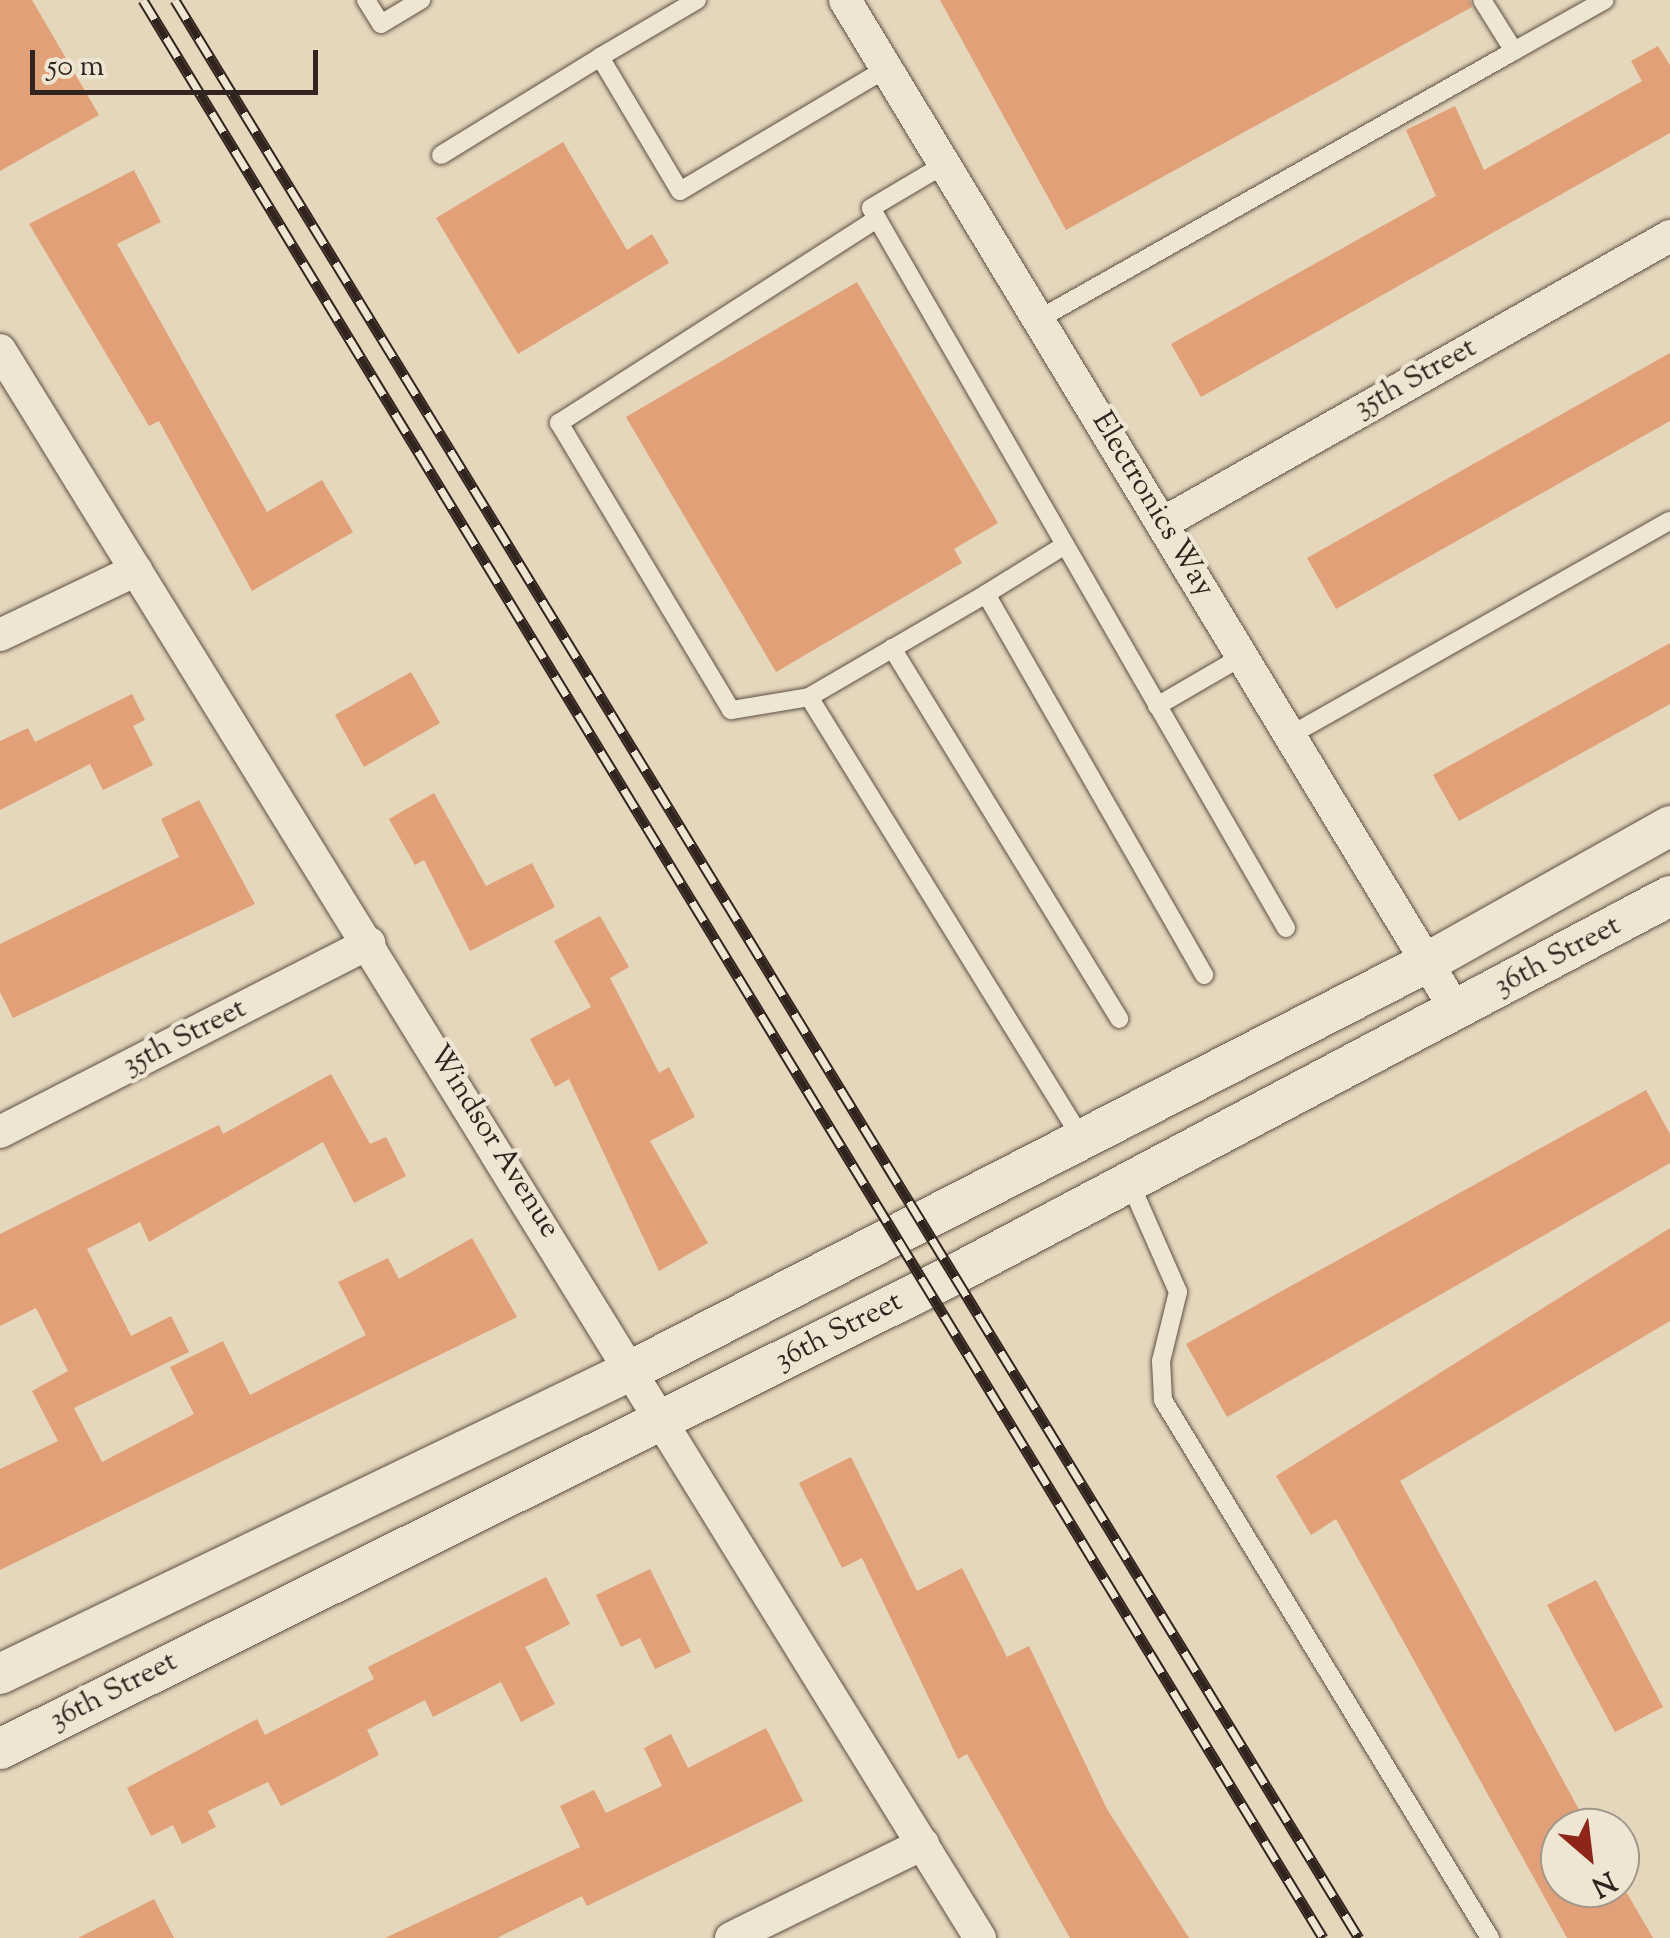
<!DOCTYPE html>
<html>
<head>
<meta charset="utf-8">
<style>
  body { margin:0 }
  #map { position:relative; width:1670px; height:1938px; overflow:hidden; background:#e5d7bc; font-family:"Sorts Mill Goudy",serif }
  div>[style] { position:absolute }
  .building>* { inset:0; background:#e1a078 }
  .roads { filter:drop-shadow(0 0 2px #5e5045) drop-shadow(0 0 2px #5e5045) }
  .service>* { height:18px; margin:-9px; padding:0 9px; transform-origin:9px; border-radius:9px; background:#eee5d3 }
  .minor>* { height:32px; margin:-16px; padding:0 16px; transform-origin:16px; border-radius:16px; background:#eee5d3 }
  .tertiary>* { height:40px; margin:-20px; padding:0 20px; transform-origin:20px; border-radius:20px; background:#eee5d3 }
  .rail>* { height:11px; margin-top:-5.5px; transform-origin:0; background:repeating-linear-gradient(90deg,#eee5d3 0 22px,#31231d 0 44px); box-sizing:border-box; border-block:2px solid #31231d }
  span { translate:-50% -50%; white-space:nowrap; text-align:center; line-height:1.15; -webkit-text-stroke:9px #eee5d3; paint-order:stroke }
  .street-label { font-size:30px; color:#31231d }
  .north { position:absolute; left:1540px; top:1808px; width:100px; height:100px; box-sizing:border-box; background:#eee5d3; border:2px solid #a2978a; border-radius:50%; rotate:152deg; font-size:28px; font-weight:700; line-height:40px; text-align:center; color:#31231d }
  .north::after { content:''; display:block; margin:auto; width:35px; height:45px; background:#8f2418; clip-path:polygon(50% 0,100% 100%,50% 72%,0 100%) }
  .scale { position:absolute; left:30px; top:50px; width:288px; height:45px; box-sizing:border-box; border:5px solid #31231d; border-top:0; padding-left:12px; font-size:30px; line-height:35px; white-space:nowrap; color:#31231d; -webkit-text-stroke:8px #eee5d3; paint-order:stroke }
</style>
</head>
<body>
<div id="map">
  <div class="building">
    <div style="clip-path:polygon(0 0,32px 0,99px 115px,0 171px)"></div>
    <div style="clip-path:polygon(940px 0,1470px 0,1472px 7px,1066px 230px)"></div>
    <div style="clip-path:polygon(1658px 46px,1670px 65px,1670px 133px,1201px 397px,1171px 344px,1436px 196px,1406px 130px,1455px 106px,1484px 170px,1642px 81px,1631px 61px)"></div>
    <div style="clip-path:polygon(563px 142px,627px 250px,652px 234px,669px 263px,518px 354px,436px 218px)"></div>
    <div style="clip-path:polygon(134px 170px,161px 222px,117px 244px,267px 512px,322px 480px,353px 532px,252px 591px,159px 421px,149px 426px,29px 224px)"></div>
    <div style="clip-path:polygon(857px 282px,998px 523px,954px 549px,962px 563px,776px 672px,626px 417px)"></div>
    <div style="clip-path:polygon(1670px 353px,1670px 421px,1336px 609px,1307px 558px)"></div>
    <div style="clip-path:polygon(1670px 643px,1670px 704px,1459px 821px,1433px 775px)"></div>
    <div style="clip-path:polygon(411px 672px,440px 723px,364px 767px,335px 715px)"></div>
    <div style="clip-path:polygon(132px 694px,145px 720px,133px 726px,153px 765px,103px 790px,90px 764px,0 810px,0 741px,28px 728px,35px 742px)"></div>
    <div style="clip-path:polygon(434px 793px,486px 886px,532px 863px,555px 907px,470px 951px,424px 860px,415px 865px,389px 819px)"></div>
    <div style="clip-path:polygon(199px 800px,255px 904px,13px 1018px,0 992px,0 944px,179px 857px,161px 819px)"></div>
    <div style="clip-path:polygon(600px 916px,629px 967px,610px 978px,659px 1073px,669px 1067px,695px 1117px,650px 1141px,708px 1243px,659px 1271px,569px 1079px,555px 1087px,530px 1039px,591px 1007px,554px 941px)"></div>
    <div style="clip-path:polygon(331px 1074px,370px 1144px,386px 1137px,406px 1176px,354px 1203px,323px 1142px,149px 1242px,140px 1222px,87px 1249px,131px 1336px,171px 1316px,189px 1352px,74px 1408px,102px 1462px,194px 1414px,170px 1367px,223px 1341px,250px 1395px,366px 1335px,338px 1282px,388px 1258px,399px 1279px,472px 1238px,517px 1317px,0 1570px,0 1469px,58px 1441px,32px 1391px,68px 1371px,36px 1308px,0 1326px,0 1234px,219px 1125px,223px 1134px)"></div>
    <div style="clip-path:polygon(1646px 1090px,1670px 1134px,1670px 1163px,1227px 1417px,1186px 1344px)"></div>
    <div style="clip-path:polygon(1670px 1228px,1670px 1321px,1400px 1481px,1589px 1828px,1560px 1828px,1560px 1888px,1624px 1888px,1653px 1938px,1567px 1938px,1336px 1519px,1311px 1535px,1276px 1476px)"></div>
    <div style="clip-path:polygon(851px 1457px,917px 1591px,962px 1568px,1007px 1657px,1029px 1646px,1107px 1809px,1189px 1938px,1070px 1938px,967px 1754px,958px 1759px,862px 1558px,842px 1568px,799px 1483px)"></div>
    <div style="clip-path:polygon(650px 1569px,691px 1652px,655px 1669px,640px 1638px,621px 1647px,596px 1595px)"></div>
    <div style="clip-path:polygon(546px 1577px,570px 1624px,525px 1647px,555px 1704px,521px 1722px,501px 1682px,433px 1717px,425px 1700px,367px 1730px,379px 1755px,281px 1806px,268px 1782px,208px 1811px,216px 1827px,182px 1844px,173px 1825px,151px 1836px,127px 1788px,257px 1719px,265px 1735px,374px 1679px,368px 1667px)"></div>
    <div style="clip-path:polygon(1596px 1580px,1663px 1707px,1615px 1732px,1547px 1605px)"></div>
    <div style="clip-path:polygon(766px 1728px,803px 1801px,587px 1906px,582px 1896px,497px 1938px,385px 1938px,580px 1847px,560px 1806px,594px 1790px,606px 1813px,662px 1786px,644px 1748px,671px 1734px,688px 1768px)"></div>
    <div style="clip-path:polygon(154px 1899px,174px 1938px,78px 1938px)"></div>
  </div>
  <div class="roads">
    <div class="service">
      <div style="left:366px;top:0;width:28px;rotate:58deg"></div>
      <div style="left:381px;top:24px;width:47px;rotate:-31deg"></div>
      <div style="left:697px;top:0;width:113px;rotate:149.6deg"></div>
      <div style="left:600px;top:57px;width:156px;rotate:59.2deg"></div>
      <div style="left:680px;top:191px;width:241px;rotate:-30.7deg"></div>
      <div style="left:1514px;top:51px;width:104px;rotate:-29.3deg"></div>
      <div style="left:441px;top:155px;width:187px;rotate:-31.6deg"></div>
      <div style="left:945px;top:164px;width:86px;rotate:149.3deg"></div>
      <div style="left:871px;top:208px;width:831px;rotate:60.04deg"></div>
      <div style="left:1039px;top:319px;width:545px;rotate:-29.43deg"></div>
      <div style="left:1514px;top:51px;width:60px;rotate:-122.1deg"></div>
      <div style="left:1065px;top:545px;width:93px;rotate:148.2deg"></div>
      <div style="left:986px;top:594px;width:439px;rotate:60.2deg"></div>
      <div style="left:986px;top:594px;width:205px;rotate:149.8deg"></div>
      <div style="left:809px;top:697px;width:520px;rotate:58.3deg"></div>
      <div style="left:892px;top:648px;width:435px;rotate:58.5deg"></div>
      <div style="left:809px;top:697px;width:79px;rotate:170.5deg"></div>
      <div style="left:731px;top:710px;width:335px;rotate:-120.9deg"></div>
      <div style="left:559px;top:423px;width:378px;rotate:-32.7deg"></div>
      <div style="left:1157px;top:706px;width:99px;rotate:-30.2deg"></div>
      <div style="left:1291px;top:735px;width:435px;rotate:-29.5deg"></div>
      <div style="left:1130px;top:1183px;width:119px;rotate:66.2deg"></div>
      <div style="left:1178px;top:1292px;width:71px;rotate:103.8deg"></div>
      <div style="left:1161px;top:1361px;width:39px;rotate:87deg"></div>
      <div style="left:1163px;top:1400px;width:630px;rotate:58.71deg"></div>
    </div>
    <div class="minor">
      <div style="left:845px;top:0;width:1183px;rotate:58.84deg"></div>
      <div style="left:0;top:350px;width:1866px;rotate:58.32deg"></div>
      <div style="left:1163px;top:523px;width:583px;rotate:-29.51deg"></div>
      <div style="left:0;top:635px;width:151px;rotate:-25.5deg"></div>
      <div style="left:0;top:1132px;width:415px;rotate:-27.1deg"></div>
      <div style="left:731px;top:1938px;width:214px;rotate:-26.1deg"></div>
    </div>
    <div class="tertiary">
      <div style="left:0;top:1674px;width:704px;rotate:-25.69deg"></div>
      <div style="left:634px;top:1369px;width:892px;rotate:-27.14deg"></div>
      <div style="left:1428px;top:962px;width:278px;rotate:-29.3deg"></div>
      <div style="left:0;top:1749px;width:1067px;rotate:-26.44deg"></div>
      <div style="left:955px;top:1274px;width:809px;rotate:-27.86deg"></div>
    </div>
  </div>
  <div class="rail">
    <div style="left:143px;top:0;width:2269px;rotate:58.66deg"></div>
    <div style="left:175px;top:0;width:2271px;rotate:58.58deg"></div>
  </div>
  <div class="street-label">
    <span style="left:1416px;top:379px;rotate:-29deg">35th Street</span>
    <span style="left:1152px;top:505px;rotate:59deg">Electronics Way</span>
    <span style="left:1558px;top:957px;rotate:-28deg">36th Street</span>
    <span style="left:185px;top:1038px;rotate:-27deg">35th Street</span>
    <span style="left:493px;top:1142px;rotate:58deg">Windsor Avenue</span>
    <span style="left:839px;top:1332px;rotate:-27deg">36th Street</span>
    <span style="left:114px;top:1692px;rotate:-27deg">36th Street</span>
  </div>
  <div class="north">N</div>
  <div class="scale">50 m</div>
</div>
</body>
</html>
